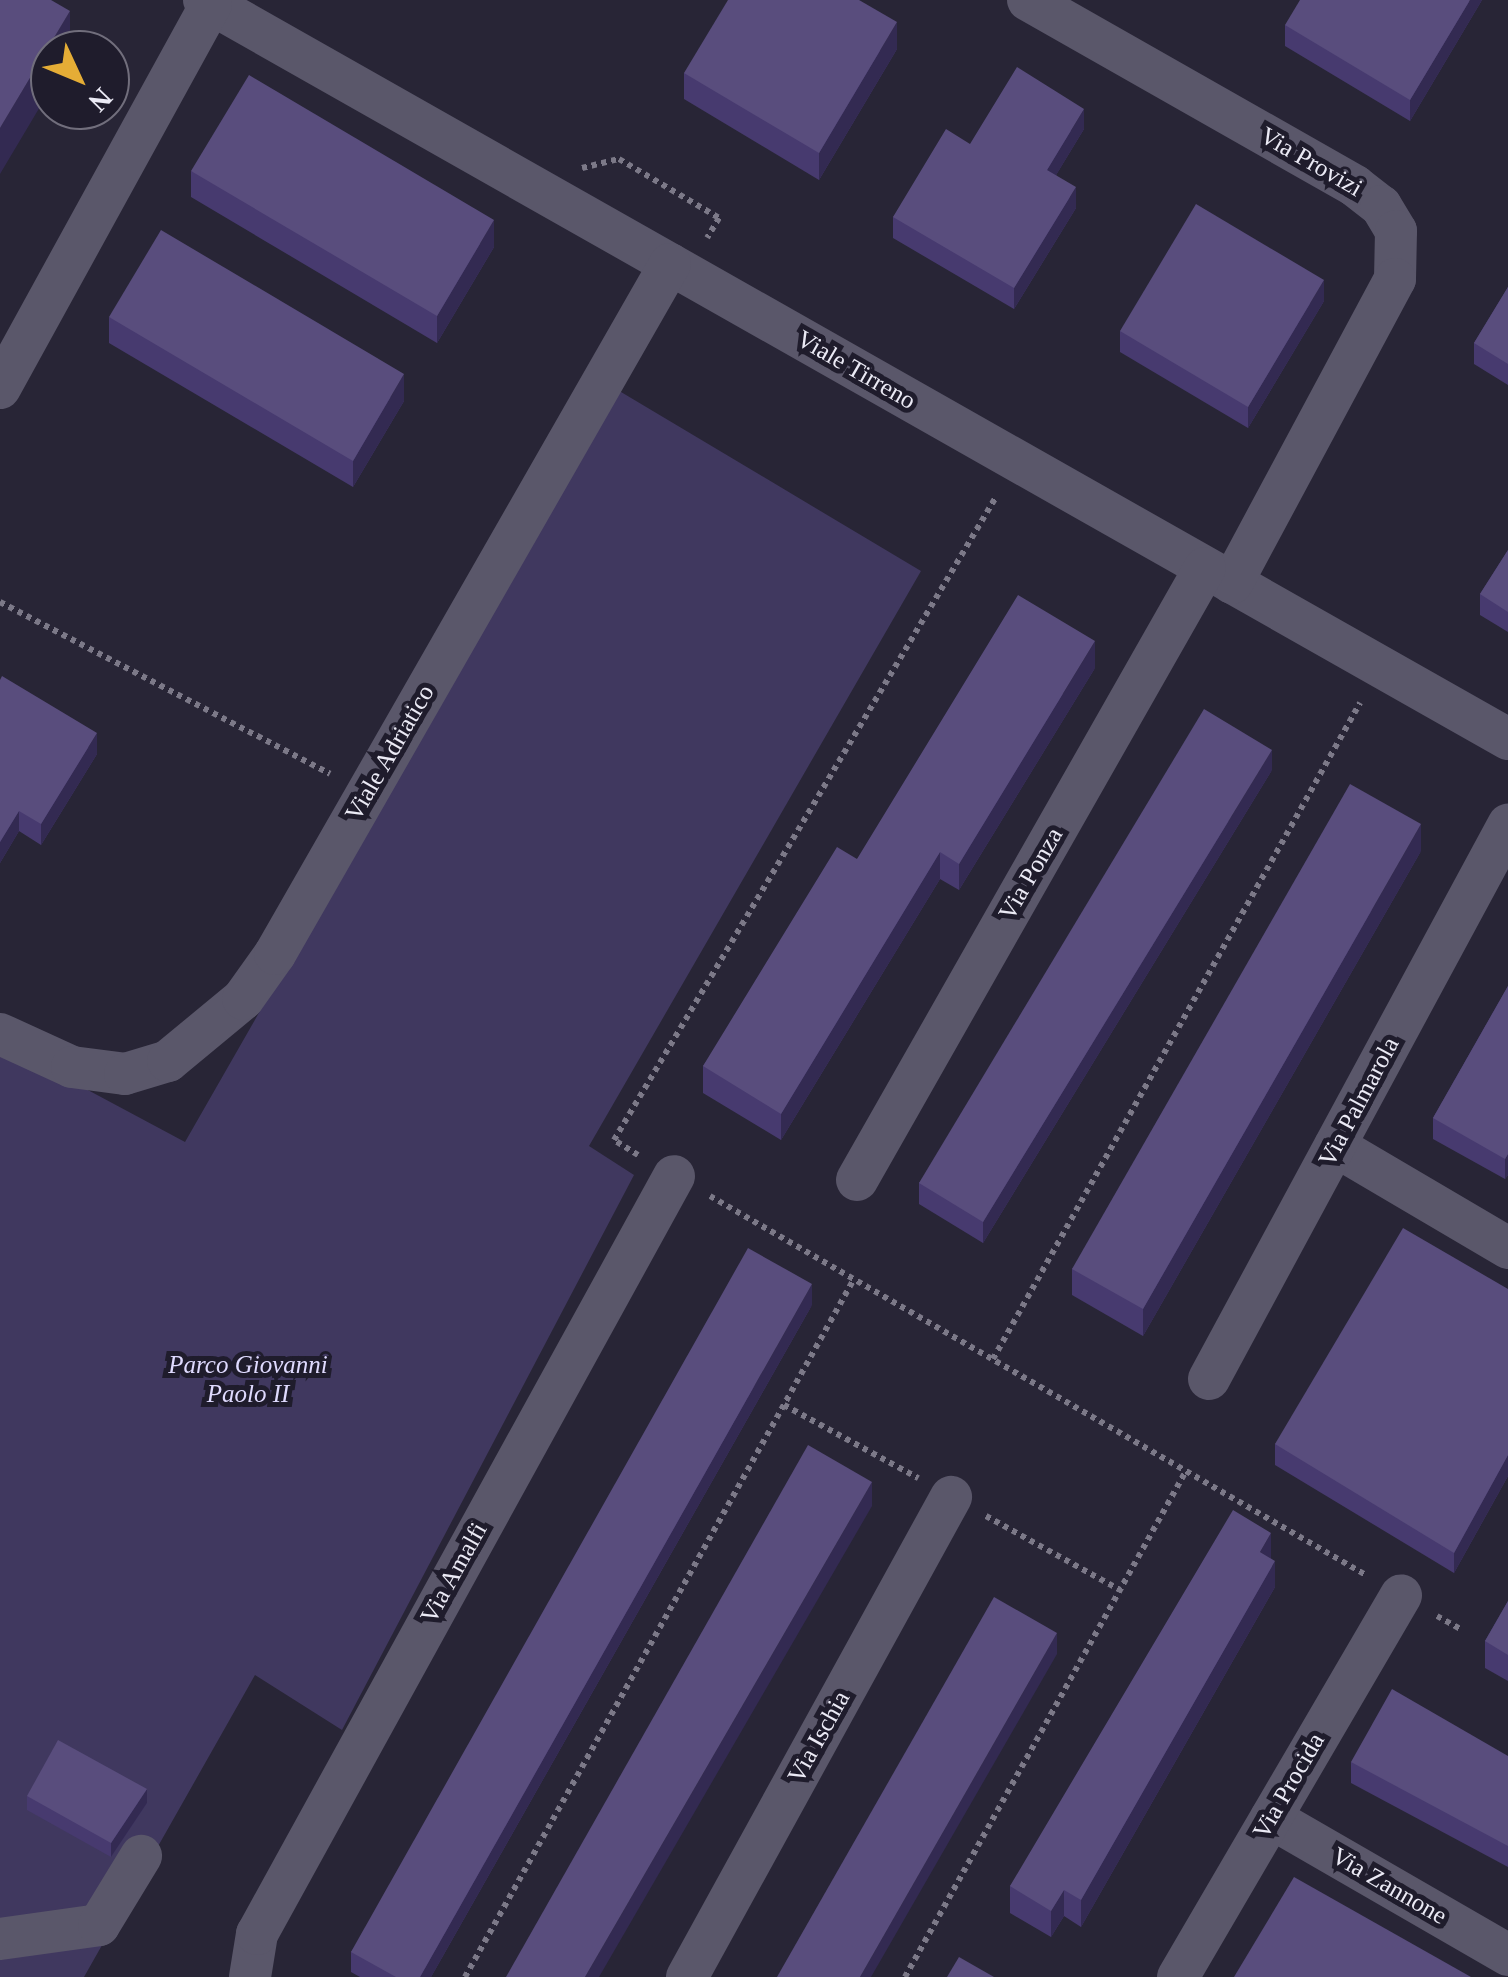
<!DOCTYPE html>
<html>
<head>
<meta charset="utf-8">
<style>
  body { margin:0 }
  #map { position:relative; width:1508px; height:1977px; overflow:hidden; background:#282536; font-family:"Times New Roman",serif }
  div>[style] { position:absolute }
  .green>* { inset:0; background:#40385f }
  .path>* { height:6px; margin-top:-3px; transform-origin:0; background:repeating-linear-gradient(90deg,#7c7988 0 5px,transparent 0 10px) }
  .minor>* { height:42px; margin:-21px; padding:0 21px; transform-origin:21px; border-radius:21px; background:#5a576a }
  .wall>* { inset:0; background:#473a6f }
  .shaded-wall>* { inset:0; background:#332a52 }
  .building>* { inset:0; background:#594d7d }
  span { translate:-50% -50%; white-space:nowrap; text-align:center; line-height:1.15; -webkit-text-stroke:10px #1f1c2c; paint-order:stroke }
  .street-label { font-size:25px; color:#ebeaf5 }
  .park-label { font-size:25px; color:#dfdafe; font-style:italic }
  .north { position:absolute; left:30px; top:30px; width:100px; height:100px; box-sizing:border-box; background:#1f1c2c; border:2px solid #716e7c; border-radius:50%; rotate:134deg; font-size:28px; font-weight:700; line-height:40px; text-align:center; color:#ebeaf5 }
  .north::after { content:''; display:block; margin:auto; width:35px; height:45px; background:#e5ad36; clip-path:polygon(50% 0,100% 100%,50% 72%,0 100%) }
</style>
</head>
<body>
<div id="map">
  <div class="green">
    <div style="clip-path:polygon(616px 389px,921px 571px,589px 1146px,634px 1175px,342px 1730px,255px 1675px,84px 1977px,0 1977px,0 1043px,185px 1142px)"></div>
  </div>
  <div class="path">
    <div style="left:582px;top:168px;width:38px;rotate:-14deg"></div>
    <div style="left:619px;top:159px;width:116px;rotate:30.5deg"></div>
    <div style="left:719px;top:218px;width:23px;rotate:121deg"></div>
    <div style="left:0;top:602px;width:372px;rotate:27.5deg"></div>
    <div style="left:638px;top:1155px;width:28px;rotate:-148deg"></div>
    <div style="left:614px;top:1140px;width:748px;rotate:-59.29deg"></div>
    <div style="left:710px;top:1196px;width:758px;rotate:30.02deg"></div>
    <div style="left:993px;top:1359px;width:752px;rotate:-60.78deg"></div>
    <div style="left:784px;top:1405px;width:153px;rotate:28.6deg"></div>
    <div style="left:986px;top:1516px;width:153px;rotate:28.9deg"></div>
    <div style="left:1437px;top:1616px;width:29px;rotate:29deg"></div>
    <div style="left:465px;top:1977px;width:799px;rotate:-60.87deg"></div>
    <div style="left:905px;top:1977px;width:579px;rotate:-60.96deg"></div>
  </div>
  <div class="minor">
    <div style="left:204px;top:0;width:1499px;rotate:29.54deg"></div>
    <div style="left:1028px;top:0;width:376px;rotate:29.6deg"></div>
    <div style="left:1355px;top:186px;width:33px;rotate:38deg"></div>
    <div style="left:1381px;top:206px;width:29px;rotate:59deg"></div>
    <div style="left:1396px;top:231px;width:48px;rotate:91.2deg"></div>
    <div style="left:1395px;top:279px;width:345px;rotate:118.2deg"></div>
    <div style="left:0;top:388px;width:438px;rotate:-61.2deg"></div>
    <div style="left:0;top:1034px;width:79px;rotate:24.6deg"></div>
    <div style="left:72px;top:1067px;width:53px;rotate:7.5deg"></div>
    <div style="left:125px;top:1074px;width:45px;rotate:-16.8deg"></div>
    <div style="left:168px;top:1061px;width:97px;rotate:-39.6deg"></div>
    <div style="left:243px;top:999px;width:55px;rotate:-54.6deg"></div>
    <div style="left:275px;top:954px;width:795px;rotate:-60.21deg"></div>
    <div style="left:1335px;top:1146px;width:201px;rotate:30.5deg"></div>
    <div style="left:857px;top:1180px;width:704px;rotate:-60.38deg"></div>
    <div style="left:1209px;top:1379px;width:630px;rotate:-61.64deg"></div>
    <div style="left:1271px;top:1818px;width:274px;rotate:30deg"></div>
    <div style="left:0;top:1939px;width:100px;rotate:-8deg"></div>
    <div style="left:99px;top:1925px;width:81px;rotate:-58.7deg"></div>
    <div style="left:250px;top:1977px;width:44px;rotate:-80.8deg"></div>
    <div style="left:257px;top:1934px;width:865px;rotate:-61.18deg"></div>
    <div style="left:687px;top:1977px;width:548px;rotate:-61.19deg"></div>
    <div style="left:1178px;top:1977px;width:442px;rotate:-59.7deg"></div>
  </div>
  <div class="wall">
    <div style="clip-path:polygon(1482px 0,1410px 121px,1285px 46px,1285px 25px)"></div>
    <div style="clip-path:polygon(897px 49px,819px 180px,684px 99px,684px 73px)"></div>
    <div style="clip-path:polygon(1084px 129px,1056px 175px,1076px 208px,1014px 309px,893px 238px,893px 217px,970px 144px)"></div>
    <div style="clip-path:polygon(191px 171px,494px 247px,437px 343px,191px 197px)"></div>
    <div style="clip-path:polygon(1508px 287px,1508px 385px,1474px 364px,1474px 343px)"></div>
    <div style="clip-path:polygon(1324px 301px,1248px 428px,1120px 352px,1120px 331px)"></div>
    <div style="clip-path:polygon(109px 317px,404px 401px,353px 487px,109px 343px)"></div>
    <div style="clip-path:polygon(1508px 550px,1508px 632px,1480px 615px,1480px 594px)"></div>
    <div style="clip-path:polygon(1095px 668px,959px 890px,940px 879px,781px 1140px,703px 1093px,703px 1066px,857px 859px)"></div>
    <div style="clip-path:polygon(0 680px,97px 754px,41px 845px,19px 831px,0 863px)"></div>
    <div style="clip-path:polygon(1272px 770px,983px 1243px,919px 1204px,919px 1183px)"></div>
    <div style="clip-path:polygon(1421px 851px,1143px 1336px,1072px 1295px,1072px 1269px)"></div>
    <div style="clip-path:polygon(1508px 986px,1508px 1175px,1505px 1179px,1433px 1139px,1433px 1118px)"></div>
    <div style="clip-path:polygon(1508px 1289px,1508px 1476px,1454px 1573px,1275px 1465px,1275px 1444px)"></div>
    <div style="clip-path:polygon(812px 1305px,431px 1977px,360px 1977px,351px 1972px,351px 1952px)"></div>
    <div style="clip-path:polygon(1271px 1558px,1275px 1587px,1081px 1927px,1064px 1916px,1051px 1937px,1010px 1913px,1010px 1886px)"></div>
    <div style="clip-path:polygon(1508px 1601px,1508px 1681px,1485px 1668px,1485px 1641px)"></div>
    <div style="clip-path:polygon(1508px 1756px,1508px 1867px,1351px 1783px,1351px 1762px)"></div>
    <div style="clip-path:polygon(27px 1796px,147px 1803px,111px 1857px,27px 1810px)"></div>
  </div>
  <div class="shaded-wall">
    <div style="clip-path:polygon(1470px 0,1482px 0,1410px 121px,1410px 100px)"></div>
    <div style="clip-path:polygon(70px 11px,70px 50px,50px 50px,50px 90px,0 174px,0 128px)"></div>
    <div style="clip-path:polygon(897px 22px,897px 49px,819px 180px,819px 153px)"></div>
    <div style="clip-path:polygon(1084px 109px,1084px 129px,1047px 190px,1047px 170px)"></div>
    <div style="clip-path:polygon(1076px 187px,1076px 208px,1014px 309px,1014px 288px)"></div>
    <div style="clip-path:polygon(494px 220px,494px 247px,437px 343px,437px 316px)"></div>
    <div style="clip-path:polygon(1324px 280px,1324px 301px,1248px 428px,1248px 407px)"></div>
    <div style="clip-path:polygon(404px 374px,404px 401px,353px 487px,353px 461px)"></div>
    <div style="clip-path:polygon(1095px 641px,1095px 668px,959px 890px,959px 864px)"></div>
    <div style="clip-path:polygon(97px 733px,97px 754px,41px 845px,41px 824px)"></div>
    <div style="clip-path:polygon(1272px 750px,1272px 770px,983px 1243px,983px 1222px)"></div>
    <div style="clip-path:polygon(19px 811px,19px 831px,0 863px,0 842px)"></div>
    <div style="clip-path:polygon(1421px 824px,1421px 851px,1143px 1336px,1143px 1309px)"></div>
    <div style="clip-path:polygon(940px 852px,940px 879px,781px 1140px,781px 1114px)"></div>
    <div style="clip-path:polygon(1508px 1154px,1508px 1175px,1505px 1179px,1505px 1159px)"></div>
    <div style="clip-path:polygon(812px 1284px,812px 1305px,431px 1977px,420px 1977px)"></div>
    <div style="clip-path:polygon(1508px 1455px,1508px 1476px,1454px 1573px,1454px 1553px)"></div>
    <div style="clip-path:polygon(872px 1482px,872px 1506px,599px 1977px,585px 1977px)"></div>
    <div style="clip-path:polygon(1271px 1533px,1271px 1559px,1260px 1552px)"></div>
    <div style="clip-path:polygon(1275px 1561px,1275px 1587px,1081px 1927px,1081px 1900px)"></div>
    <div style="clip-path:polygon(1057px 1633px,1057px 1654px,871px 1977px,860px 1977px)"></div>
    <div style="clip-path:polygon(147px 1789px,147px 1803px,111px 1857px,111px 1843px)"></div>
    <div style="clip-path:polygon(1064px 1890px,1064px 1916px,1051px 1937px,1051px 1911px)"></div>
  </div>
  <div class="building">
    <div style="clip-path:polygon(0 0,51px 0,70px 11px,0 128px)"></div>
    <div style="clip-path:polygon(728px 0,859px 0,897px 22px,819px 153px,684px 73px)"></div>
    <div style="clip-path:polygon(1300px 0,1470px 0,1410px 100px,1285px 25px)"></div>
    <div style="clip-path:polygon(1017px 67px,1084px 109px,1047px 170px,1076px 187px,1014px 288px,893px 217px,946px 129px,970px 144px)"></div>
    <div style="clip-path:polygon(249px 75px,494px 220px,437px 316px,191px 171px)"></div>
    <div style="clip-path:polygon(1196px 204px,1324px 280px,1248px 407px,1120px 331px)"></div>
    <div style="clip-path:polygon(161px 230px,404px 374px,353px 461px,109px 317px)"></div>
    <div style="clip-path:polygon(1508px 287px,1508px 364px,1474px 343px)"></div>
    <div style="clip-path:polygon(1508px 550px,1508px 612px,1480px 594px)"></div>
    <div style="clip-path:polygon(1018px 595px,1095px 641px,959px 864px,940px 852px,781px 1114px,703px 1066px,837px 847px,857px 859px)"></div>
    <div style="clip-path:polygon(2px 676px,97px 733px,41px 824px,19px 811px,0 842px,0 680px)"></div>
    <div style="clip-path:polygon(1204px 709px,1272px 750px,983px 1222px,919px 1183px)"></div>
    <div style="clip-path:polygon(1350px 784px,1421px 824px,1143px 1309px,1072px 1269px)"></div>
    <div style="clip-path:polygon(1508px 986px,1508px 1154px,1505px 1159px,1433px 1118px)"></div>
    <div style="clip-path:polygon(1403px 1228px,1508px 1289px,1508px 1455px,1454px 1553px,1275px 1444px)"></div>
    <div style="clip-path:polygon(748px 1248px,812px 1284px,420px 1977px,396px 1977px,351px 1952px)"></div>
    <div style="clip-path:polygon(808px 1445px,872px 1482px,585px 1977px,506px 1977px)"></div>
    <div style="clip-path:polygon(1233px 1510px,1271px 1533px,1260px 1552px,1275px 1561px,1081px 1900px,1064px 1890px,1051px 1911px,1010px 1886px)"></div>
    <div style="clip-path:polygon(994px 1597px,1057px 1633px,860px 1977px,777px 1977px)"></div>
    <div style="clip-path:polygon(1508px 1601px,1508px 1655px,1485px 1641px)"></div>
    <div style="clip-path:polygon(1392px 1689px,1508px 1756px,1508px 1846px,1351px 1762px)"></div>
    <div style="clip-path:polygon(58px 1740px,147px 1789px,111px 1843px,27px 1796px)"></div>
    <div style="clip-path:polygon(1294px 1877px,1471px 1977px,1234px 1977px)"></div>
    <div style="clip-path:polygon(959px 1957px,994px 1977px,947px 1977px)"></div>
  </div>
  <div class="street-label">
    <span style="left:1311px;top:162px;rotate:30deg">Via Provizi</span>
    <span style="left:856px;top:370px;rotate:30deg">Viale Tirreno</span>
    <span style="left:390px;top:753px;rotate:-60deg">Viale Adriatico</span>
    <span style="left:1031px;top:874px;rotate:-60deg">Via Ponza</span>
    <span style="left:1359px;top:1102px;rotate:-62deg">Via Palmarola</span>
    <span style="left:454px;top:1573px;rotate:-61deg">Via Amalfi</span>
    <span style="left:819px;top:1737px;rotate:-61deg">Via Ischia</span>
    <span style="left:1289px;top:1786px;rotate:-60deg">Via Procida</span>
    <span style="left:1389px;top:1886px;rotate:30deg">Via Zannone</span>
  </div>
  <div class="park-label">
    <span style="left:248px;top:1380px">Parco Giovanni<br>Paolo II</span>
  </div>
  <div class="north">N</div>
</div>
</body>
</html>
